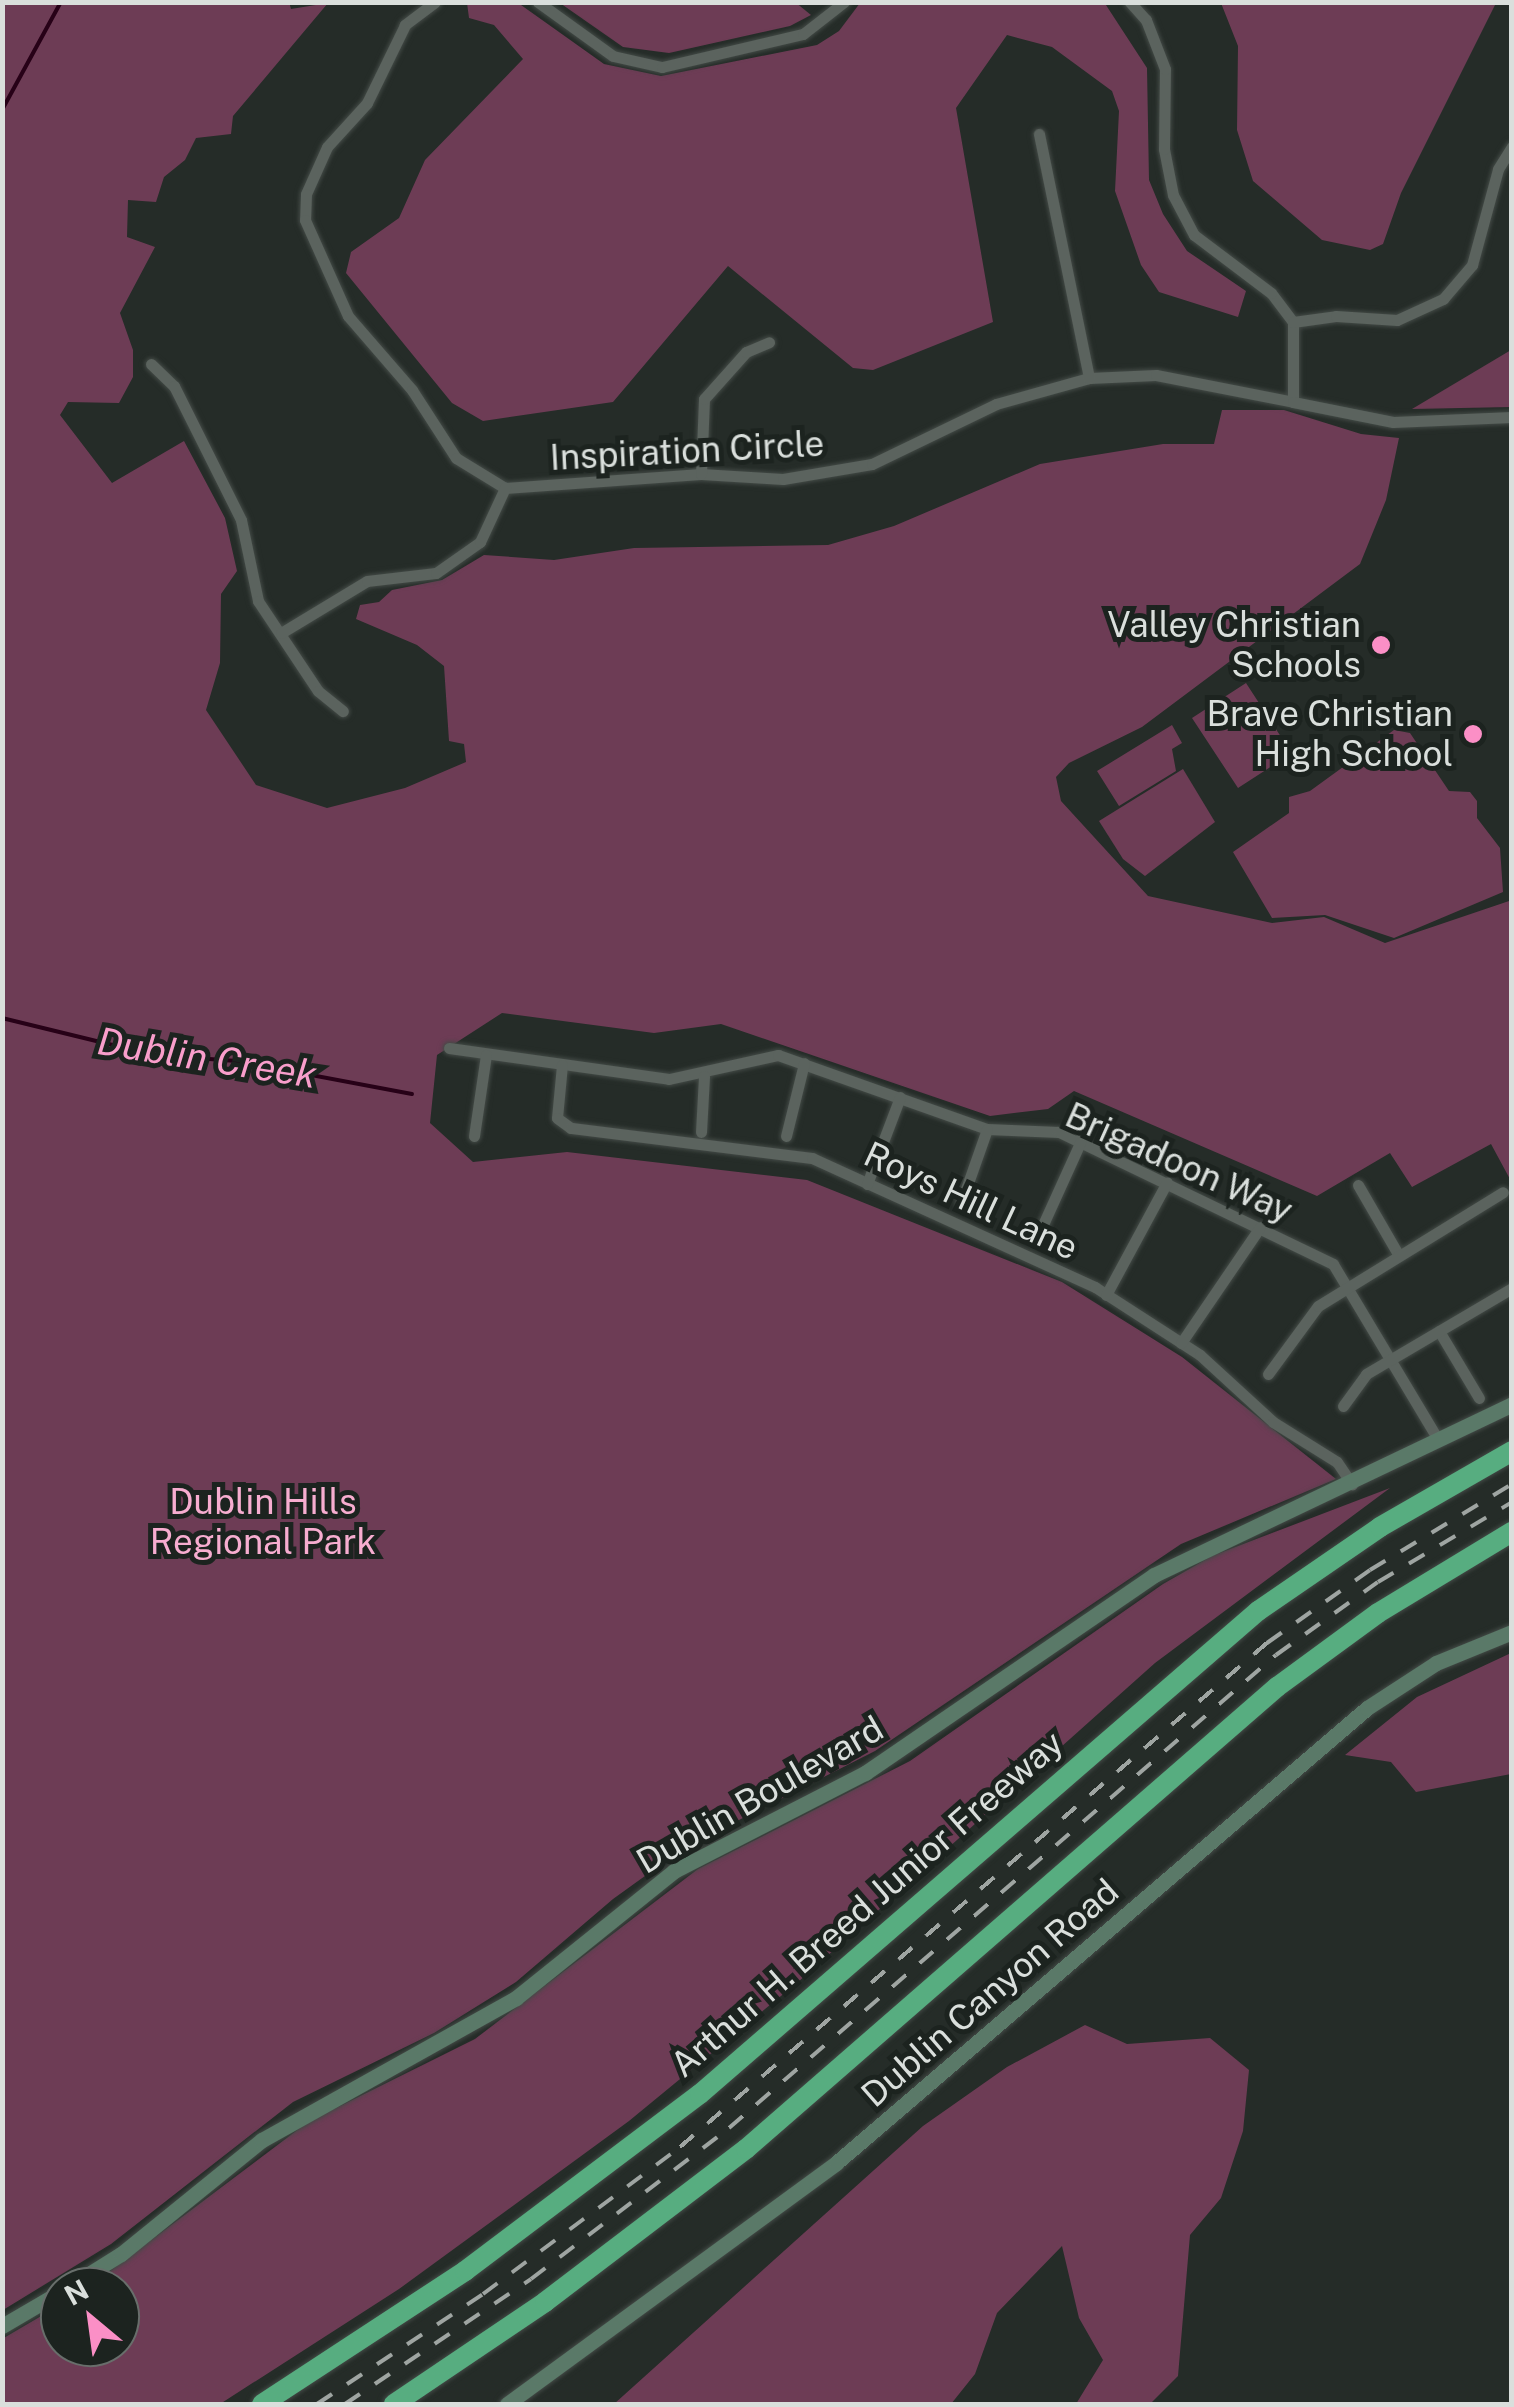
<!DOCTYPE html>
<html>
<head>
<meta charset="utf-8">
<style>
  body { margin:0 }
  #map { position:relative; width:1514px; height:2407px; overflow:hidden; background:#252c28; font-family:"Public Sans",sans-serif }
  div>[style] { position:absolute }
  .green>* { inset:0; background:#6d3c55 }
  .stream>* { height:4px; margin:-2px; padding:0 2px; transform-origin:2px; border-radius:2px; background:#270117 }
  .roads { filter:drop-shadow(0 0 2px #434a46) drop-shadow(0 0 2px #434a46) }
  .street>* { height:11px; margin:-5.5px; padding:0 5.5px; transform-origin:5.5px; border-radius:5.5px; background:#5b635e }
  .secondary>* { height:15px; margin:-7.5px; padding:0 7.5px; transform-origin:7.5px; border-radius:7.5px; background:#5a7968 }
  .highway>* { height:20px; margin:-10px; padding:0 10px; transform-origin:10px; border-radius:10px; background:#57ad80 }
  .rail>* { height:4px; margin-top:-2px; transform-origin:0; background:repeating-linear-gradient(90deg,#9fa5a2 0 18px,transparent 0 36px) }
  .dots>* { width:28px; height:28px; translate:-50% -50%; box-sizing:border-box; border:5px solid #1c231f; border-radius:50% }
  span { translate:-50% -50%; white-space:nowrap; text-align:center; line-height:1.15; -webkit-text-stroke:10px #1c231f; paint-order:stroke }
  .street-label { font-size:35px; color:#dadfdc }
  .poi-label { font-size:35px; color:#dadfdc }
  .right { translate:-100% -50%; text-align:right }
  .park-label { font-size:35px; color:#f7add0 }
  .water-label { font-size:38px; color:#f99ecb; font-style:italic }
  .frame { position:absolute; inset:0; border:5px solid #dadfdc; pointer-events:none }
  .north { position:absolute; left:40px; top:2267px; width:100px; height:100px; box-sizing:border-box; background:#1c231f; border:2px solid #686e6b; border-radius:50%; rotate:331deg; font-size:28px; font-weight:700; line-height:40px; text-align:center; color:#dadfdc }
  .north::after { content:''; display:block; margin:auto; width:35px; height:45px; background:#fb8fc6; clip-path:polygon(50% 0,100% 100%,50% 72%,0 100%) }
</style>
</head>
<body>
<div id="map">
  <div class="green">
    <div style="clip-path:polygon(289px 2px,291px 9px,328px 3px,233px 116px,231px 134px,196px 138px,185px 160px,164px 177px,156px 202px,128px 200px,127px 237px,155px 247px,120px 313px,133px 350px,133px 377px,119px 403px,68px 402px,60px 415px,112px 483px,184px 441px,225px 518px,237px 571px,221px 594px,220px 663px,206px 710px,256px 785px,327px 808px,405px 788px,466px 762px,464px 744px,449px 741px,444px 666px,417px 645px,356px 619px,360px 605px,379px 602px,392px 590px,442px 580px,484px 555px,554px 560px,634px 548px,828px 545px,894px 526px,1040px 464px,1163px 444px,1214px 444px,1222px 410px,1284px 410px,1361px 434px,1399px 438px,1386px 500px,1360px 564px,1142px 727px,1069px 763px,1056px 777px,1061px 801px,1148px 896px,1272px 923px,1324px 917px,1385px 943px,1512px 900px,1511px 1181px,1491px 1144px,1412px 1187px,1390px 1153px,1317px 1196px,1074px 1091px,1048px 1109px,990px 1116px,721px 1024px,654px 1033px,502px 1013px,437px 1055px,430px 1123px,473px 1162px,567px 1152px,807px 1180px,1062px 1282px,1182px 1357px,1336px 1479px,1181px 1544px,875px 1751px,684px 1848px,613px 1899px,516px 1982px,434px 2033px,293px 2102px,111px 2244px,3px 2310px,2px 3px)"></div>
    <div style="clip-path:polygon(795px 2px,811px 15px,790px 26px,669px 53px,623px 47px,560px 3px)"></div>
    <div style="clip-path:polygon(1104px 2px,1147px 68px,1149px 180px,1163px 214px,1187px 251px,1246px 291px,1238px 317px,1159px 292px,1141px 265px,1115px 191px,1119px 111px,1112px 91px,1052px 47px,1007px 35px,956px 108px,993px 322px,873px 370px,853px 368px,728px 266px,613px 402px,483px 421px,452px 403px,346px 273px,351px 252px,399px 218px,425px 160px,523px 59px,494px 25px,469px 18px,467px 3px,521px 5px,604px 64px,661px 76px,817px 45px,839px 31px,860px 3px)"></div>
    <div style="clip-path:polygon(1221px 3px,1496px 3px,1401px 193px,1383px 244px,1370px 250px,1322px 240px,1253px 181px,1237px 130px,1238px 46px)"></div>
    <div style="clip-path:polygon(1511px 350px,1511px 407px,1412px 409px)"></div>
    <div style="clip-path:polygon(1246px 683px,1285px 743px,1272px 752px,1278px 762px,1238px 788px,1192px 718px)"></div>
    <div style="clip-path:polygon(1172px 725px,1182px 743px,1172px 749px,1176px 771px,1119px 806px,1097px 771px)"></div>
    <div style="clip-path:polygon(1394px 730px,1410px 733px,1449px 791px,1470px 792px,1477px 801px,1477px 818px,1500px 848px,1503px 892px,1394px 938px,1325px 915px,1272px 918px,1233px 852px,1289px 813px,1289px 797px,1310px 791px)"></div>
    <div style="clip-path:polygon(1183px 769px,1215px 822px,1145px 876px,1123px 859px,1099px 821px)"></div>
    <div style="clip-path:polygon(1390px 1488px,1155px 1663px,798px 1982px,629px 2121px,399px 2289px,220px 2404px,3px 2404px,2px 2339px,60px 2305px,60px 2347px,120px 2347px,120px 2287px,89px 2287px,308px 2122px,475px 2039px,698px 1869px,910px 1761px,1163px 1584px,1212px 1556px)"></div>
    <div style="clip-path:polygon(1511px 1653px,1511px 1774px,1416px 1792px,1391px 1762px,1345px 1755px,1417px 1697px)"></div>
    <div style="clip-path:polygon(1085px 2025px,1127px 2044px,1210px 2038px,1249px 2070px,1243px 2131px,1221px 2198px,1190px 2235px,1178px 2376px,1150px 2404px,1076px 2404px,1103px 2360px,1079px 2318px,1062px 2246px,997px 2313px,975px 2374px,951px 2404px,614px 2404px,923px 2126px,1007px 2067px)"></div>
  </div>
  <div class="stream">
    <div style="left:2px;top:110px;width:123px;rotate:-61.4deg"></div>
    <div style="left:2px;top:1018px;width:156px;rotate:13.7deg"></div>
    <div style="left:154px;top:1055px;width:83px;rotate:4.1deg"></div>
    <div style="left:237px;top:1061px;width:178px;rotate:10.7deg"></div>
  </div>
  <div class="roads">
    <div class="street">
      <div style="left:435px;top:2px;width:38px;rotate:143deg"></div>
      <div style="left:405px;top:25px;width:87px;rotate:116deg"></div>
      <div style="left:367px;top:103px;width:59px;rotate:132.3deg"></div>
      <div style="left:327px;top:147px;width:51px;rotate:114.1deg"></div>
      <div style="left:306px;top:194px;width:26px;rotate:92deg"></div>
      <div style="left:305px;top:220px;width:105px;rotate:65.9deg"></div>
      <div style="left:348px;top:316px;width:98px;rotate:49.1deg"></div>
      <div style="left:412px;top:390px;width:81px;rotate:57.1deg"></div>
      <div style="left:456px;top:458px;width:57px;rotate:31.5deg"></div>
      <div style="left:505px;top:488px;width:196px;rotate:-4.1deg"></div>
      <div style="left:701px;top:474px;width:82px;rotate:3.5deg"></div>
      <div style="left:783px;top:479px;width:90px;rotate:-9.6deg"></div>
      <div style="left:872px;top:464px;width:138px;rotate:-25.8deg"></div>
      <div style="left:996px;top:404px;width:97px;rotate:-15.6deg"></div>
      <div style="left:1089px;top:378px;width:67px;rotate:-2.6deg"></div>
      <div style="left:1156px;top:375px;width:140px;rotate:11.1deg"></div>
      <div style="left:1293px;top:402px;width:80px;rotate:-90deg"></div>
      <div style="left:1293px;top:322px;width:36px;rotate:-127deg"></div>
      <div style="left:1271px;top:293px;width:96px;rotate:-143deg"></div>
      <div style="left:1194px;top:235px;width:45px;rotate:-117.7deg"></div>
      <div style="left:1173px;top:195px;width:47px;rotate:-101.1deg"></div>
      <div style="left:1164px;top:149px;width:80px;rotate:-89.3deg"></div>
      <div style="left:1165px;top:69px;width:53px;rotate:-111.2deg"></div>
      <div style="left:1146px;top:20px;width:24px;rotate:-132deg"></div>
      <div style="left:538px;top:2px;width:92px;rotate:35.8deg"></div>
      <div style="left:613px;top:56px;width:50px;rotate:12.7deg"></div>
      <div style="left:662px;top:67px;width:145px;rotate:-13.2deg"></div>
      <div style="left:803px;top:34px;width:52px;rotate:-38deg"></div>
      <div style="left:1039px;top:134px;width:249px;rotate:78.4deg"></div>
      <div style="left:1293px;top:322px;width:43px;rotate:-7.9deg"></div>
      <div style="left:1336px;top:316px;width:61px;rotate:3.8deg"></div>
      <div style="left:1397px;top:320px;width:51px;rotate:-24.5deg"></div>
      <div style="left:1443px;top:299px;width:45px;rotate:-49.5deg"></div>
      <div style="left:1472px;top:265px;width:99px;rotate:-74.8deg"></div>
      <div style="left:1498px;top:169px;width:26px;rotate:-58deg"></div>
      <div style="left:151px;top:364px;width:32px;rotate:44deg"></div>
      <div style="left:174px;top:386px;width:150px;rotate:63.4deg"></div>
      <div style="left:241px;top:520px;width:83px;rotate:78.1deg"></div>
      <div style="left:258px;top:601px;width:108px;rotate:56.3deg"></div>
      <div style="left:318px;top:691px;width:32px;rotate:39deg"></div>
      <div style="left:1293px;top:402px;width:102px;rotate:11.3deg"></div>
      <div style="left:1393px;top:422px;width:119px;rotate:-2.4deg"></div>
      <div style="left:701px;top:474px;width:75px;rotate:-87.7deg"></div>
      <div style="left:704px;top:399px;width:63px;rotate:-48.2deg"></div>
      <div style="left:746px;top:352px;width:25px;rotate:-23deg"></div>
      <div style="left:281px;top:633px;width:100px;rotate:-31.2deg"></div>
      <div style="left:367px;top:581px;width:69px;rotate:-6.6deg"></div>
      <div style="left:436px;top:573px;width:54px;rotate:-35.2deg"></div>
      <div style="left:480px;top:542px;width:60px;rotate:-65.2deg"></div>
      <div style="left:449px;top:1048px;width:222px;rotate:8deg"></div>
      <div style="left:669px;top:1079px;width:112px;rotate:-12.4deg"></div>
      <div style="left:778px;top:1055px;width:222px;rotate:19.5deg"></div>
      <div style="left:987px;top:1129px;width:72px;rotate:2.4deg"></div>
      <div style="left:1059px;top:1132px;width:304px;rotate:25.7deg"></div>
      <div style="left:1333px;top:1264px;width:206px;rotate:59.1deg"></div>
      <div style="left:562px;top:1065px;width:53px;rotate:95.4deg"></div>
      <div style="left:557px;top:1118px;width:17px;rotate:36deg"></div>
      <div style="left:571px;top:1128px;width:243px;rotate:7.1deg"></div>
      <div style="left:812px;top:1158px;width:311px;rotate:24.5deg"></div>
      <div style="left:1095px;top:1287px;width:125px;rotate:32.9deg"></div>
      <div style="left:1200px;top:1355px;width:99px;rotate:42.5deg"></div>
      <div style="left:1273px;top:1422px;width:75px;rotate:32deg"></div>
      <div style="left:1337px;top:1462px;width:27px;rotate:56deg"></div>
      <div style="left:701px;top:1132px;width:56px;rotate:-86.9deg"></div>
      <div style="left:474px;top:1136px;width:82px;rotate:-81.6deg"></div>
      <div style="left:786px;top:1136px;width:75px;rotate:-76.1deg"></div>
      <div style="left:867px;top:1184px;width:93px;rotate:-69.2deg"></div>
      <div style="left:1358px;top:1185px;width:80px;rotate:59.9deg"></div>
      <div style="left:961px;top:1203px;width:78px;rotate:-70.6deg"></div>
      <div style="left:1036px;top:1240px;width:107px;rotate:-65.6deg"></div>
      <div style="left:1106px;top:1295px;width:128px;rotate:-61.6deg"></div>
      <div style="left:1439px;top:1331px;width:78px;rotate:59.2deg"></div>
      <div style="left:1181px;top:1343px;width:140px;rotate:-55.7deg"></div>
      <div style="left:1268px;top:1374px;width:84px;rotate:-53.7deg"></div>
      <div style="left:1318px;top:1306px;width:217px;rotate:-31.6deg"></div>
      <div style="left:1343px;top:1406px;width:39px;rotate:-54deg"></div>
      <div style="left:1366px;top:1374px;width:169px;rotate:-30.5deg"></div>
    </div>
    <div class="secondary">
      <div style="left:68px;top:2287px;width:62px;rotate:-31.9deg"></div>
      <div style="left:121px;top:2254px;width:181px;rotate:-39deg"></div>
      <div style="left:262px;top:2140px;width:291px;rotate:-29.2deg"></div>
      <div style="left:516px;top:1998px;width:203px;rotate:-38.8deg"></div>
      <div style="left:674px;top:1871px;width:215px;rotate:-27.2deg"></div>
      <div style="left:865px;top:1773px;width:350px;rotate:-34.4deg"></div>
      <div style="left:1154px;top:1575px;width:397px;rotate:-25.5deg"></div>
      <div style="left:2px;top:2326px;width:67px;rotate:-30.4deg"></div>
      <div style="left:507px;top:2404px;width:408px;rotate:-36.2deg"></div>
      <div style="left:836px;top:2163px;width:699px;rotate:-40.59deg"></div>
      <div style="left:1367px;top:1708px;width:82px;rotate:-33.1deg"></div>
      <div style="left:1436px;top:1663px;width:82px;rotate:-22.2deg"></div>
    </div>
    <div class="highway">
      <div style="left:262px;top:2404px;width:243px;rotate:-33.2deg"></div>
      <div style="left:465px;top:2271px;width:294px;rotate:-37deg"></div>
      <div style="left:700px;top:2094px;width:738px;rotate:-40.88deg"></div>
      <div style="left:1258px;top:1611px;width:148px;rotate:-34.5deg"></div>
      <div style="left:1380px;top:1527px;width:152px;rotate:-29.9deg"></div>
      <div style="left:394px;top:2404px;width:182px;rotate:-34deg"></div>
      <div style="left:545px;top:2302px;width:253px;rotate:-37.3deg"></div>
      <div style="left:746px;top:2149px;width:704px;rotate:-41.03deg"></div>
      <div style="left:1277px;top:1687px;width:125px;rotate:-36.2deg"></div>
      <div style="left:1378px;top:1613px;width:157px;rotate:-31.2deg"></div>
    </div>
  </div>
  <div class="rail">
    <div style="left:317px;top:2404px;width:199px;rotate:-33.5deg"></div>
    <div style="left:483px;top:2294px;width:246px;rotate:-36.7deg"></div>
    <div style="left:680px;top:2147px;width:774px;rotate:-40.65deg"></div>
    <div style="left:1267px;top:1643px;width:126px;rotate:-35.3deg"></div>
    <div style="left:1370px;top:1570px;width:166px;rotate:-31.2deg"></div>
    <div style="left:345px;top:2404px;width:224px;rotate:-33.9deg"></div>
    <div style="left:531px;top:2279px;width:249px;rotate:-37.3deg"></div>
    <div style="left:729px;top:2128px;width:723px;rotate:-40.85deg"></div>
    <div style="left:1276px;top:1655px;width:125px;rotate:-35.6deg"></div>
    <div style="left:1378px;top:1582px;width:156px;rotate:-30.8deg"></div>
  </div>
  <div class="dots">
    <div style="left:1381px;top:645px;background:#fb8fc6"></div>
    <div style="left:1473px;top:734px;background:#fb8fc6"></div>
  </div>
  <div class="street-label">
    <span style="left:687px;top:451px;rotate:-3deg">Inspiration Circle</span>
    <span style="left:1179px;top:1163px;rotate:24deg">Brigadoon Way</span>
    <span style="left:971px;top:1201px;rotate:25deg">Roys Hill Lane</span>
    <span style="left:760px;top:1795px;rotate:-30deg">Dublin Boulevard</span>
    <span style="left:867px;top:1904px;rotate:-41deg">Arthur H. Breed Junior Freeway</span>
    <span style="left:990px;top:1993px;rotate:-41deg">Dublin Canyon Road</span>
  </div>
  <div class="poi-label">
    <span class="right" style="left:1361px;top:645px">Valley Christian<br>Schools</span>
    <span class="right" style="left:1453px;top:734px">Brave Christian<br>High School</span>
  </div>
  <div class="park-label">
    <span style="left:263px;top:1522px">Dublin Hills<br>Regional Park</span>
  </div>
  <div class="water-label">
    <span style="left:207px;top:1058px;rotate:9deg">Dublin Creek</span>
  </div>
  <div class="frame"></div>
  <div class="north">N</div>
</div>
</body>
</html>
